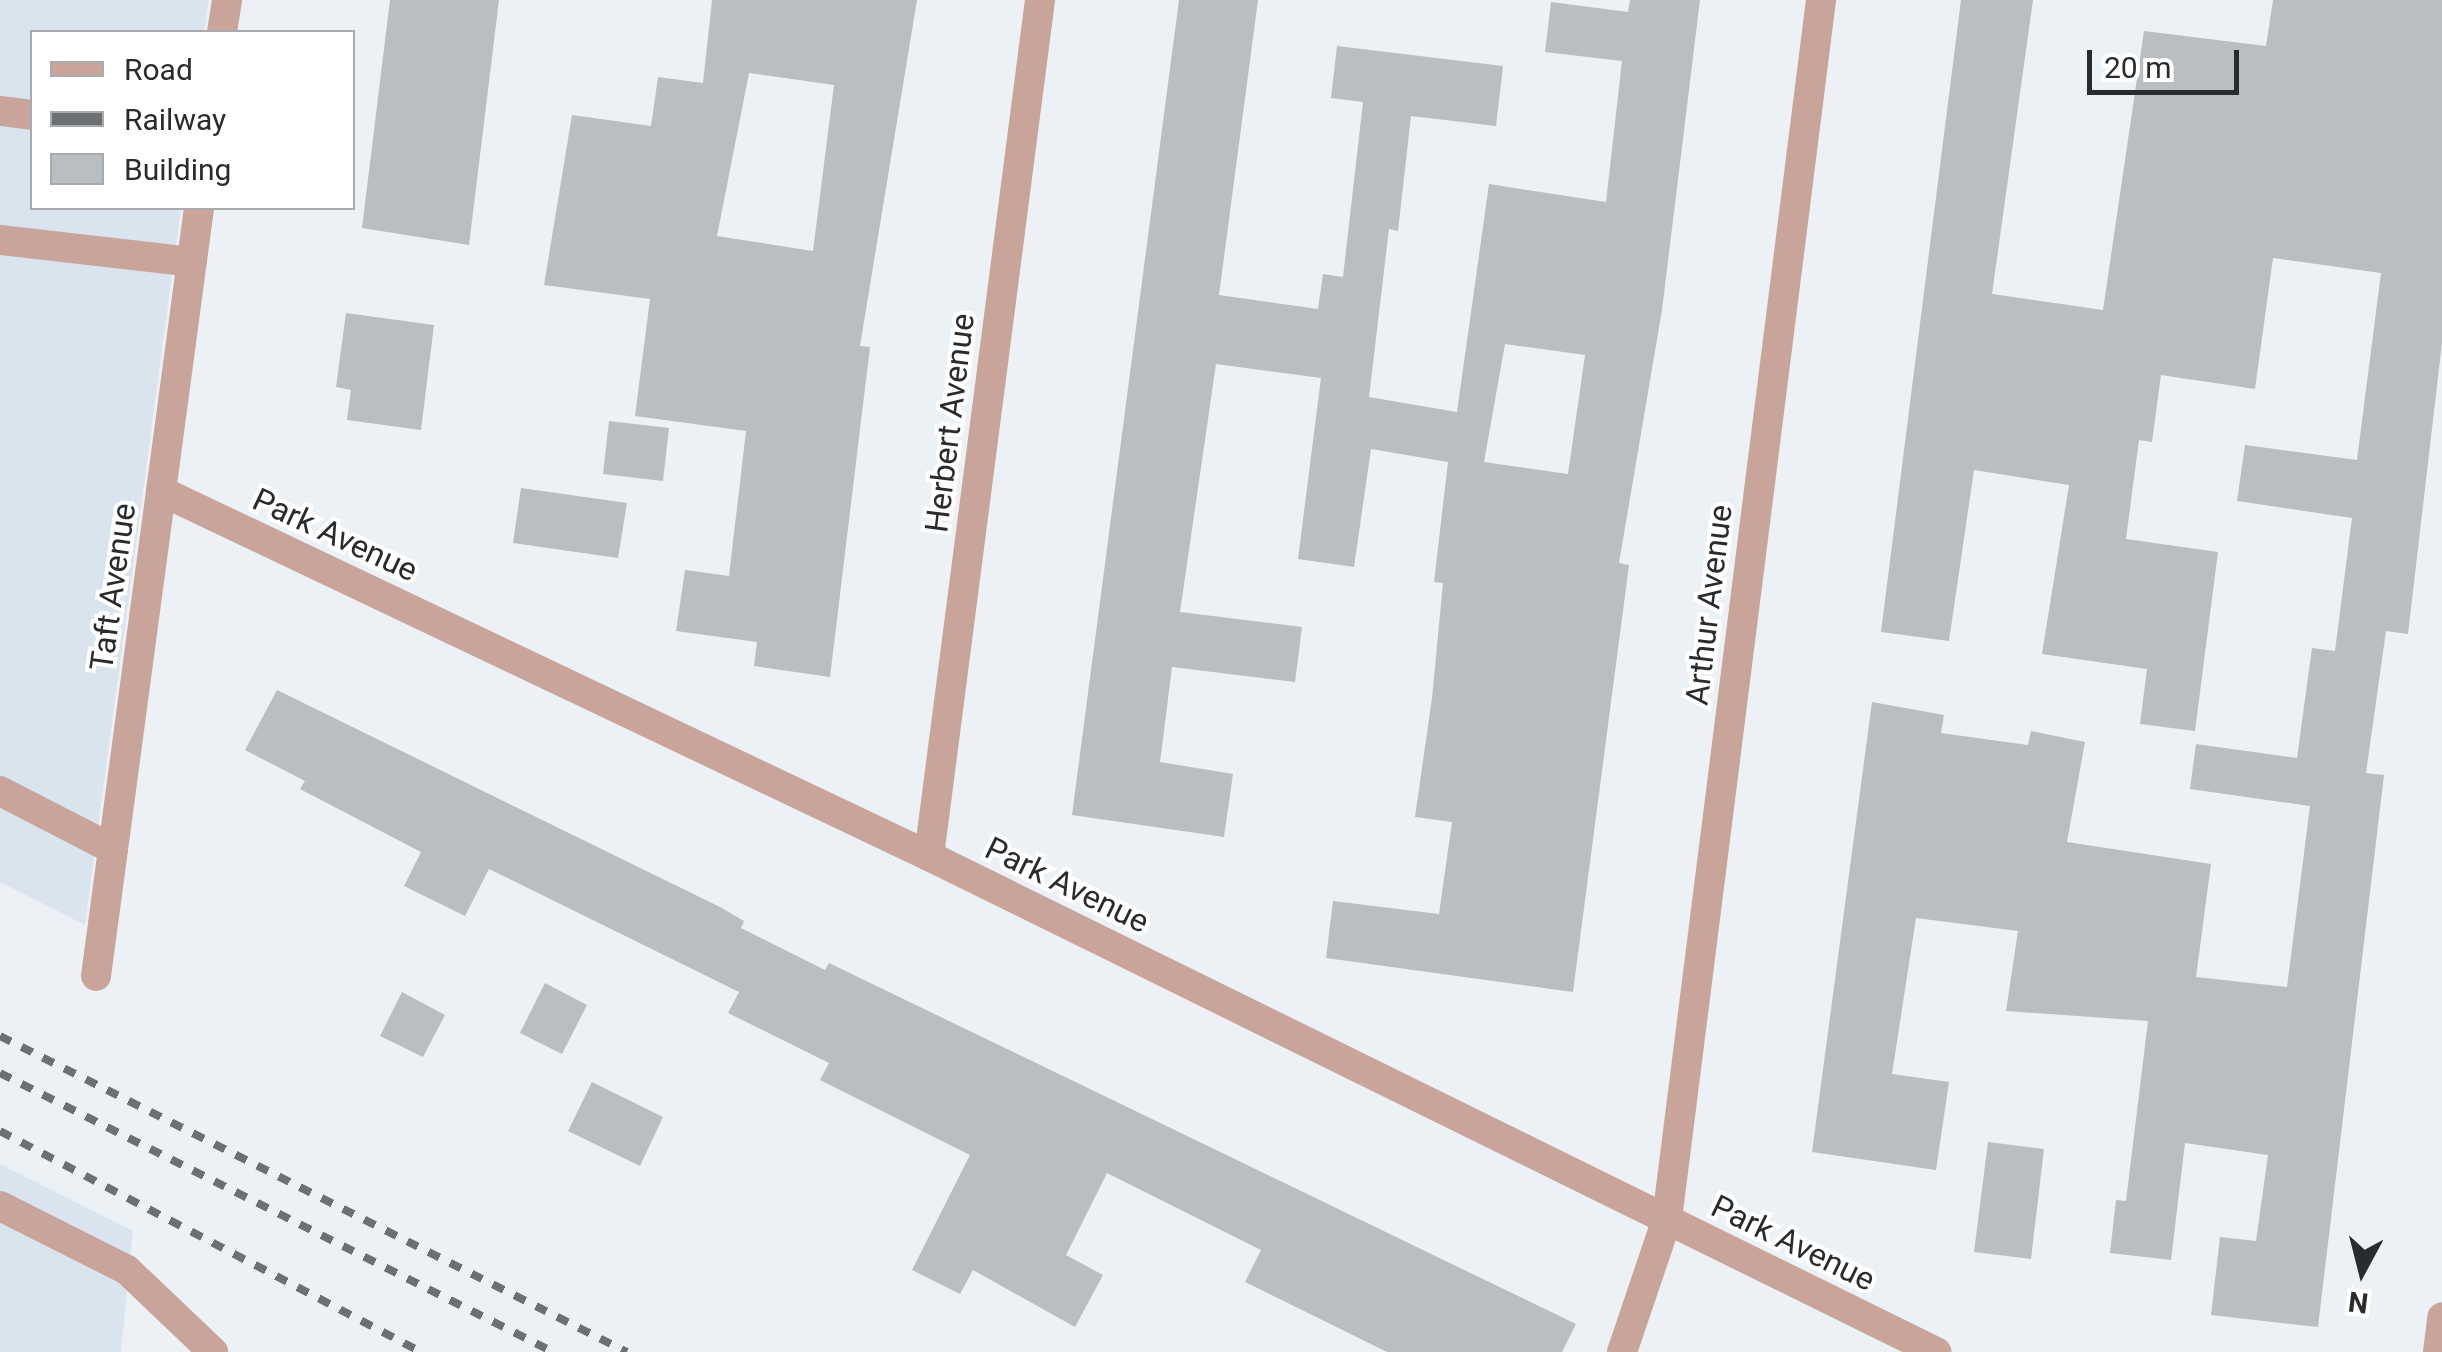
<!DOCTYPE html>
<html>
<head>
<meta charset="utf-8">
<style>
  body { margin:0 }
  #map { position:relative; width:2442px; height:1352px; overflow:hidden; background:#ecf1f6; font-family:Roboto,sans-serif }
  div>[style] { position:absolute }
  .built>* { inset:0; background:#dae4ef }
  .building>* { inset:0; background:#b9bec3 }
  .service>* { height:30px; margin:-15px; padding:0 15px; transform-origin:15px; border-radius:15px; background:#c8a49a }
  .minor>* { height:30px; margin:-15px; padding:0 15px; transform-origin:15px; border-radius:15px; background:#c8a49a }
  .rail>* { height:8px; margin-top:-4px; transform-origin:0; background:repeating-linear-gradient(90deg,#6d7073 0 12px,transparent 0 24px) }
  span { translate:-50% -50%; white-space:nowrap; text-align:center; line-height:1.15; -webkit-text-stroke:8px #fff; paint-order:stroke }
  .street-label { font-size:32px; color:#292b2d }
  .legend { position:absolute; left:30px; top:30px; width:325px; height:180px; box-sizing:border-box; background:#fff; border:2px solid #a9aaab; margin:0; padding:12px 18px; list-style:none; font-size:30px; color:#292b2d }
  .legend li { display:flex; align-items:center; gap:20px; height:50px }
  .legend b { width:50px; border:2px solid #a9aaab }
  .north { position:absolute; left:2312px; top:1222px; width:100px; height:100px; -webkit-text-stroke:8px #fff; paint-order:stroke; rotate:187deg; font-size:28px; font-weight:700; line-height:40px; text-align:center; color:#292b2d }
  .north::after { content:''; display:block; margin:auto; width:35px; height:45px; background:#292b2d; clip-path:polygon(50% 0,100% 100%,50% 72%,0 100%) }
  .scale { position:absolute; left:2087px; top:50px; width:152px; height:45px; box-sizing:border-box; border:5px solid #292b2d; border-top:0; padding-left:12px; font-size:30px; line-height:35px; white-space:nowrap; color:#292b2d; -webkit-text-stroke:8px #fff; paint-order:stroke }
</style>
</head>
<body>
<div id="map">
  <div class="built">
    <div style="clip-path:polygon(0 0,209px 0,204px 32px,32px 32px,32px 208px,181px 208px,85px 925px,0 882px)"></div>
    <div style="clip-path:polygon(0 1164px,133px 1231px,121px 1352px,0 1352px)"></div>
  </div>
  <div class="building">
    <div style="clip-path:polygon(390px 0,499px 0,469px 245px,362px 228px)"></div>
    <div style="clip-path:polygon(evenodd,712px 0,917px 0,860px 346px,870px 347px,830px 677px,754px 666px,757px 642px,676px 631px,685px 570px,729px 576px,746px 431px,635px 416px,650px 299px,544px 285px,572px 115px,651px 126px,658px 77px,703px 83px,712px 0,749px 73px,834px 85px,813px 251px,717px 236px,749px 73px)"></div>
    <div style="clip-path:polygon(evenodd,1179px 0,1258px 0,1219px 295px,1318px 309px,1323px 274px,1343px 277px,1363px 102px,1331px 98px,1337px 46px,1503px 66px,1496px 126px,1411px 116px,1398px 231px,1389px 229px,1369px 397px,1457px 412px,1489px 184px,1606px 202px,1622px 61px,1545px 52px,1551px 2px,1628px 12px,1630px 0,1700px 0,1662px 310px,1619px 563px,1629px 565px,1573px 992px,1326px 958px,1333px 901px,1439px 914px,1452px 822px,1415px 817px,1432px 698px,1443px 583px,1434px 582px,1448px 462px,1371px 449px,1354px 567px,1298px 559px,1321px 378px,1216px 364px,1180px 612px,1302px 627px,1295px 682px,1172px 667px,1160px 762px,1233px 774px,1224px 837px,1072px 815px,1179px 0,1505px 344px,1585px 355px,1568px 474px,1484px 462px,1505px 344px)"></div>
    <div style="clip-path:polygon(1961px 0,2033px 0,1992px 294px,2103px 310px,2144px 31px,2266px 46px,2273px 0,2442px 0,2442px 343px,2408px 634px,2386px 631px,2366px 773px,2384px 775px,2318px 1327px,2211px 1315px,2220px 1237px,2256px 1241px,2268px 1155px,2185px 1143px,2171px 1260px,2110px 1253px,2116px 1200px,2126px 1201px,2148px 1021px,2006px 1011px,2018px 931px,1916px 918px,1892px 1074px,1949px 1082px,1936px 1170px,1812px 1152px,1872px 702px,1944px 715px,1941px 733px,2028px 745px,2031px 731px,2085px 742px,2067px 842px,2211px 864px,2196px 977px,2287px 987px,2310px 806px,2190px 789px,2196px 744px,2297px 758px,2312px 648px,2335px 651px,2352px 518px,2237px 501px,2245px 445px,2357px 460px,2381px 273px,2273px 258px,2255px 389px,2161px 375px,2152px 442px,2139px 440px,2126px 539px,2218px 552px,2195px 731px,2140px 724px,2147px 669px,2042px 654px,2069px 485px,1974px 470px,1949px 641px,1881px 632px)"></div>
    <div style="clip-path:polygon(346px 313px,434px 325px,421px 430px,347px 420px,351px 390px,336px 387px)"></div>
    <div style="clip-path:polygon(609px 421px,669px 428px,663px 481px,603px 474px)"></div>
    <div style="clip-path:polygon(521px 488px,627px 503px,618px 558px,513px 543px)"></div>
    <div style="clip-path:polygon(277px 690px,720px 907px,744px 921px,741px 928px,825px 970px,829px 963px,1576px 1324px,1562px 1352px,1387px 1352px,1245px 1282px,1261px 1250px,1107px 1173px,1066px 1255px,1103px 1275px,1075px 1327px,973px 1270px,960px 1294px,912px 1270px,970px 1155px,820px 1080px,829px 1063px,728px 1013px,739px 992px,489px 869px,465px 916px,404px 886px,421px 852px,300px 789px,305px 781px,245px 750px)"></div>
    <div style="clip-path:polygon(545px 983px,587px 1005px,562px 1054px,520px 1033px)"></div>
    <div style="clip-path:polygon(402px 992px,445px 1015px,423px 1057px,380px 1036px)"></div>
    <div style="clip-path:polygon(592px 1082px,663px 1117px,640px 1166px,568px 1131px)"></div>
    <div style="clip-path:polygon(1988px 1142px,2044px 1149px,2031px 1259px,1974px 1252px)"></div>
  </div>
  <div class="service">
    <div style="left:0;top:111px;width:32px;rotate:7deg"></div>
    <div style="left:0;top:240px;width:193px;rotate:6.5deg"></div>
    <div style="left:0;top:791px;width:127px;rotate:27.2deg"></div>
    <div style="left:0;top:1206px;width:142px;rotate:26.7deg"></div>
    <div style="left:127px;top:1270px;width:119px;rotate:43.6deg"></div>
  </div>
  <div class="minor">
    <div style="left:222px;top:32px;width:32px;rotate:-81deg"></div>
    <div style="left:161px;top:491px;width:850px;rotate:25.42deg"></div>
    <div style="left:929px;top:856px;width:1123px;rotate:26.22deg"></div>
    <div style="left:929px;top:856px;width:863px;rotate:-82.61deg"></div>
    <div style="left:96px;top:976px;width:775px;rotate:-82.36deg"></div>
    <div style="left:1622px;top:1352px;width:140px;rotate:-71.3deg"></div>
    <div style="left:1667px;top:1219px;width:1229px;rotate:-82.8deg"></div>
    <div style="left:2438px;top:1352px;width:35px;rotate:-83deg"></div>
  </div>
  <div class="rail">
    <div style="left:0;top:1036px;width:702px;rotate:26.75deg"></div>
    <div style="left:0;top:1073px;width:619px;rotate:26.77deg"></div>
    <div style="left:0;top:1131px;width:475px;rotate:27.7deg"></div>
  </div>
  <div class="street-label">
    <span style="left:950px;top:423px;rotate:-83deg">Herbert Avenue</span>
    <span style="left:335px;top:535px;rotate:25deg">Park Avenue</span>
    <span style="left:113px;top:587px;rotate:-82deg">Taft Avenue</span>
    <span style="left:1709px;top:605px;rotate:-83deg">Arthur Avenue</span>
    <span style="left:1067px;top:885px;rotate:26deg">Park Avenue</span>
    <span style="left:1793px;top:1243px;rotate:26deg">Park Avenue</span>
  </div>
  <ul class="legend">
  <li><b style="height:12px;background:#c8a49a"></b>Road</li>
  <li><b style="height:12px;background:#6d7073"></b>Railway</li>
  <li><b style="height:28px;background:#b9bec3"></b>Building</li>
  </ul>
  <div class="north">N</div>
  <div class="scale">20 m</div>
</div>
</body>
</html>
